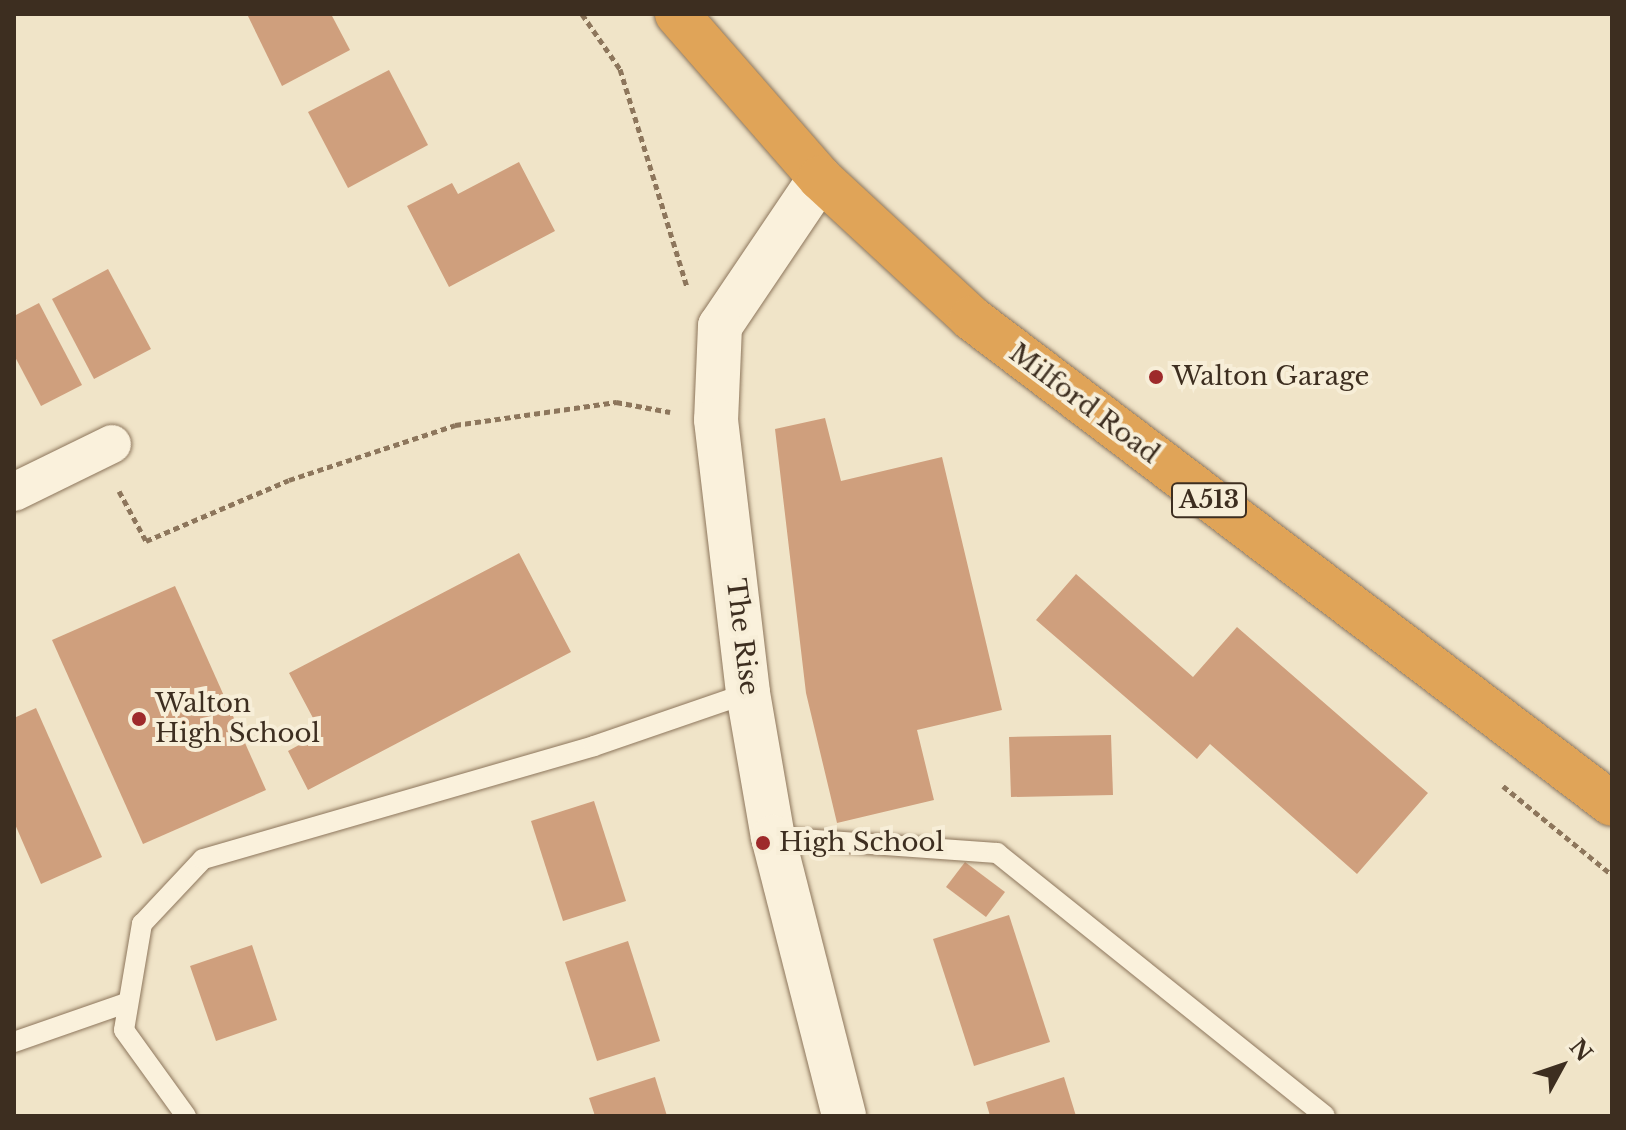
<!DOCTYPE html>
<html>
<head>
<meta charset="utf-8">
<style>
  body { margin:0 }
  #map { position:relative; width:1626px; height:1130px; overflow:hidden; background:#f0e4c8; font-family:"Libre Baskerville",serif }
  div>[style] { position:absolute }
  .building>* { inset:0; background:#cf9f7d }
  .path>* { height:5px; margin-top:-2.5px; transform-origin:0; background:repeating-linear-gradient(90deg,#8d765c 0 6px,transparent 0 10px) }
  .roads { filter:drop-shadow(0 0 2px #8d765c) drop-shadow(0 0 2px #8d765c) }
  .lane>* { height:20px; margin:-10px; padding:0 10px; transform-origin:10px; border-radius:10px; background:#faf1dc }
  .street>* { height:38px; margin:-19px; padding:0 19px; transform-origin:19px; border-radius:19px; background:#faf1dc }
  .secondary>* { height:44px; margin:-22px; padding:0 22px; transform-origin:22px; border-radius:22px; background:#faf1dc }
  .highway>* { height:44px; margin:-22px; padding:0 22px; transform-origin:22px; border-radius:22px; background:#e0a458 }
  .dots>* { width:22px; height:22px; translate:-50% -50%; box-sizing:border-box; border:4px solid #f7eed8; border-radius:50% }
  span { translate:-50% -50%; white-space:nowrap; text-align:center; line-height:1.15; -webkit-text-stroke:8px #f7eed8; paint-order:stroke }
  .shield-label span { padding:2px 6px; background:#f7eed8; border:2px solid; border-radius:6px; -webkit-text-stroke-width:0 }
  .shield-label { font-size:24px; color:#3d2e20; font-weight:700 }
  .poi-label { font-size:26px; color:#3d2e20 }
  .left { translate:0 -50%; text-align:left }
  .street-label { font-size:26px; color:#3d2e20 }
  .frame { position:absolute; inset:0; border:16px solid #3d2e20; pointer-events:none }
  .north { position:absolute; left:1522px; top:1026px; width:80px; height:80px; -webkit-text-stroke:6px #f7eed8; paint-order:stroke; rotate:50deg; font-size:22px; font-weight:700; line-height:32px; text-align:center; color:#3d2e20 }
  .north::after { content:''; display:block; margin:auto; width:28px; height:36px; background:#3d2e20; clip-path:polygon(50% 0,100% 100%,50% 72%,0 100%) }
</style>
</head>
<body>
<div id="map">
  <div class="building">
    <div style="clip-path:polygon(247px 14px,331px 14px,350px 50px,282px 86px)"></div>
    <div style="clip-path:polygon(389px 70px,428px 145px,348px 188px,308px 112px)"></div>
    <div style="clip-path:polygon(519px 162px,555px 231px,449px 287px,407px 206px,452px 183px,458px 194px)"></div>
    <div style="clip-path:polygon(108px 269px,151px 349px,94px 379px,52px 299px)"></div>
    <div style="clip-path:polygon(39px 303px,82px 385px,41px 406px,14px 355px,14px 316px)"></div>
    <div style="clip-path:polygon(825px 418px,841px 481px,942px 457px,1002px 710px,917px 730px,934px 800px,837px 823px,806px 693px,775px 429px)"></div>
    <div style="clip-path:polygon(519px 553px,571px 652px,308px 790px,288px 751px,321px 733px,289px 673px)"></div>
    <div style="clip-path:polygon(1076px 574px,1193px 677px,1237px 627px,1428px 793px,1357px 874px,1210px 744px,1197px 759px,1036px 620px)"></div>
    <div style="clip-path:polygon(175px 586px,266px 790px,143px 844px,52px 640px)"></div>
    <div style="clip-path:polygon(36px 708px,102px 857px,41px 884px,14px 822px,14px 718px)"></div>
    <div style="clip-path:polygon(1111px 735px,1113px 795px,1011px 797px,1009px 737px)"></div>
    <div style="clip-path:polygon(594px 801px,626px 901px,563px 921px,531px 821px)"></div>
    <div style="clip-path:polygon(965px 862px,1005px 892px,986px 917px,946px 887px)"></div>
    <div style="clip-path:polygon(1009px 915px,1050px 1042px,974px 1066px,933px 939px)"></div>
    <div style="clip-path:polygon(628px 941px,660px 1041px,597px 1061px,565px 962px)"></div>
    <div style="clip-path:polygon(252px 945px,277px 1020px,216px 1041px,190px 966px)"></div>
    <div style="clip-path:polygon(655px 1077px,667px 1116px,595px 1116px,589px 1098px)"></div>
    <div style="clip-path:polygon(1064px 1077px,1076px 1116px,990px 1116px,986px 1102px)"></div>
  </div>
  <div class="path">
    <div style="left:582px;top:14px;width:67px;rotate:55.4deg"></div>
    <div style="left:620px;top:69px;width:228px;rotate:72.9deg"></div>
    <div style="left:119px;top:491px;width:57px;rotate:61.6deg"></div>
    <div style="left:146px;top:541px;width:155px;rotate:-23.1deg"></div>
    <div style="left:289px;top:480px;width:175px;rotate:-18.3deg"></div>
    <div style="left:455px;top:425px;width:163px;rotate:-8.1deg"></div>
    <div style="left:616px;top:402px;width:55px;rotate:10.5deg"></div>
    <div style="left:1503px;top:786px;width:141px;rotate:39.2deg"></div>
  </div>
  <div class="roads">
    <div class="lane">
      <div style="left:773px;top:837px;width:225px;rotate:4.1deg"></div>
      <div style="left:997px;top:853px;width:420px;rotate:38.7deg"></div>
      <div style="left:14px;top:1042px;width:119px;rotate:-19.2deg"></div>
      <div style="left:186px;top:1116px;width:106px;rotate:-125.8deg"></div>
      <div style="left:124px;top:1030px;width:108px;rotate:-80.4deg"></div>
      <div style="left:142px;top:924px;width:89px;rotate:-46.8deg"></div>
      <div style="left:203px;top:859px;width:407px;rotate:-16.1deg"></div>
      <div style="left:594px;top:746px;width:163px;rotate:-19deg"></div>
    </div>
    <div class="street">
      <div style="left:14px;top:492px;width:109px;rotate:-26.1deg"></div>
    </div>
    <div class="secondary">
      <div style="left:820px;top:178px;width:179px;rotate:124deg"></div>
      <div style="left:720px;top:326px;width:94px;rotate:92.4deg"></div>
      <div style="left:716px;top:420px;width:275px;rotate:83.3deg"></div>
      <div style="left:748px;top:693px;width:146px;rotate:80.2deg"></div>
      <div style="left:773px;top:837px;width:288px;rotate:75.7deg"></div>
    </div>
    <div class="highway">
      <div style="left:677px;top:14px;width:218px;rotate:48.9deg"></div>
      <div style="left:820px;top:178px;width:206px;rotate:42.8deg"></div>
      <div style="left:971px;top:318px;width:804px;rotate:37.17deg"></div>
    </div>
  </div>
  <div class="dots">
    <div style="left:1156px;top:377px;background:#9e2a2b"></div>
    <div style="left:139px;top:719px;background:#9e2a2b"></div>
    <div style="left:763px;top:843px;background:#9e2a2b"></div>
  </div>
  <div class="shield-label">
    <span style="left:1209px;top:500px">A513</span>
  </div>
  <div class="poi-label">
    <span class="left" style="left:1172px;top:377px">Walton Garage</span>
    <span class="left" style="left:155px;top:719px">Walton<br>High School</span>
    <span class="left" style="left:779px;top:843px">High School</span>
  </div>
  <div class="street-label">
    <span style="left:1084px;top:404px;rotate:37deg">Milford Road</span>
    <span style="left:742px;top:637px;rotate:83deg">The Rise</span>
  </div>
  <div class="frame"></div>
  <div class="north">N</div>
</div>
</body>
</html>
